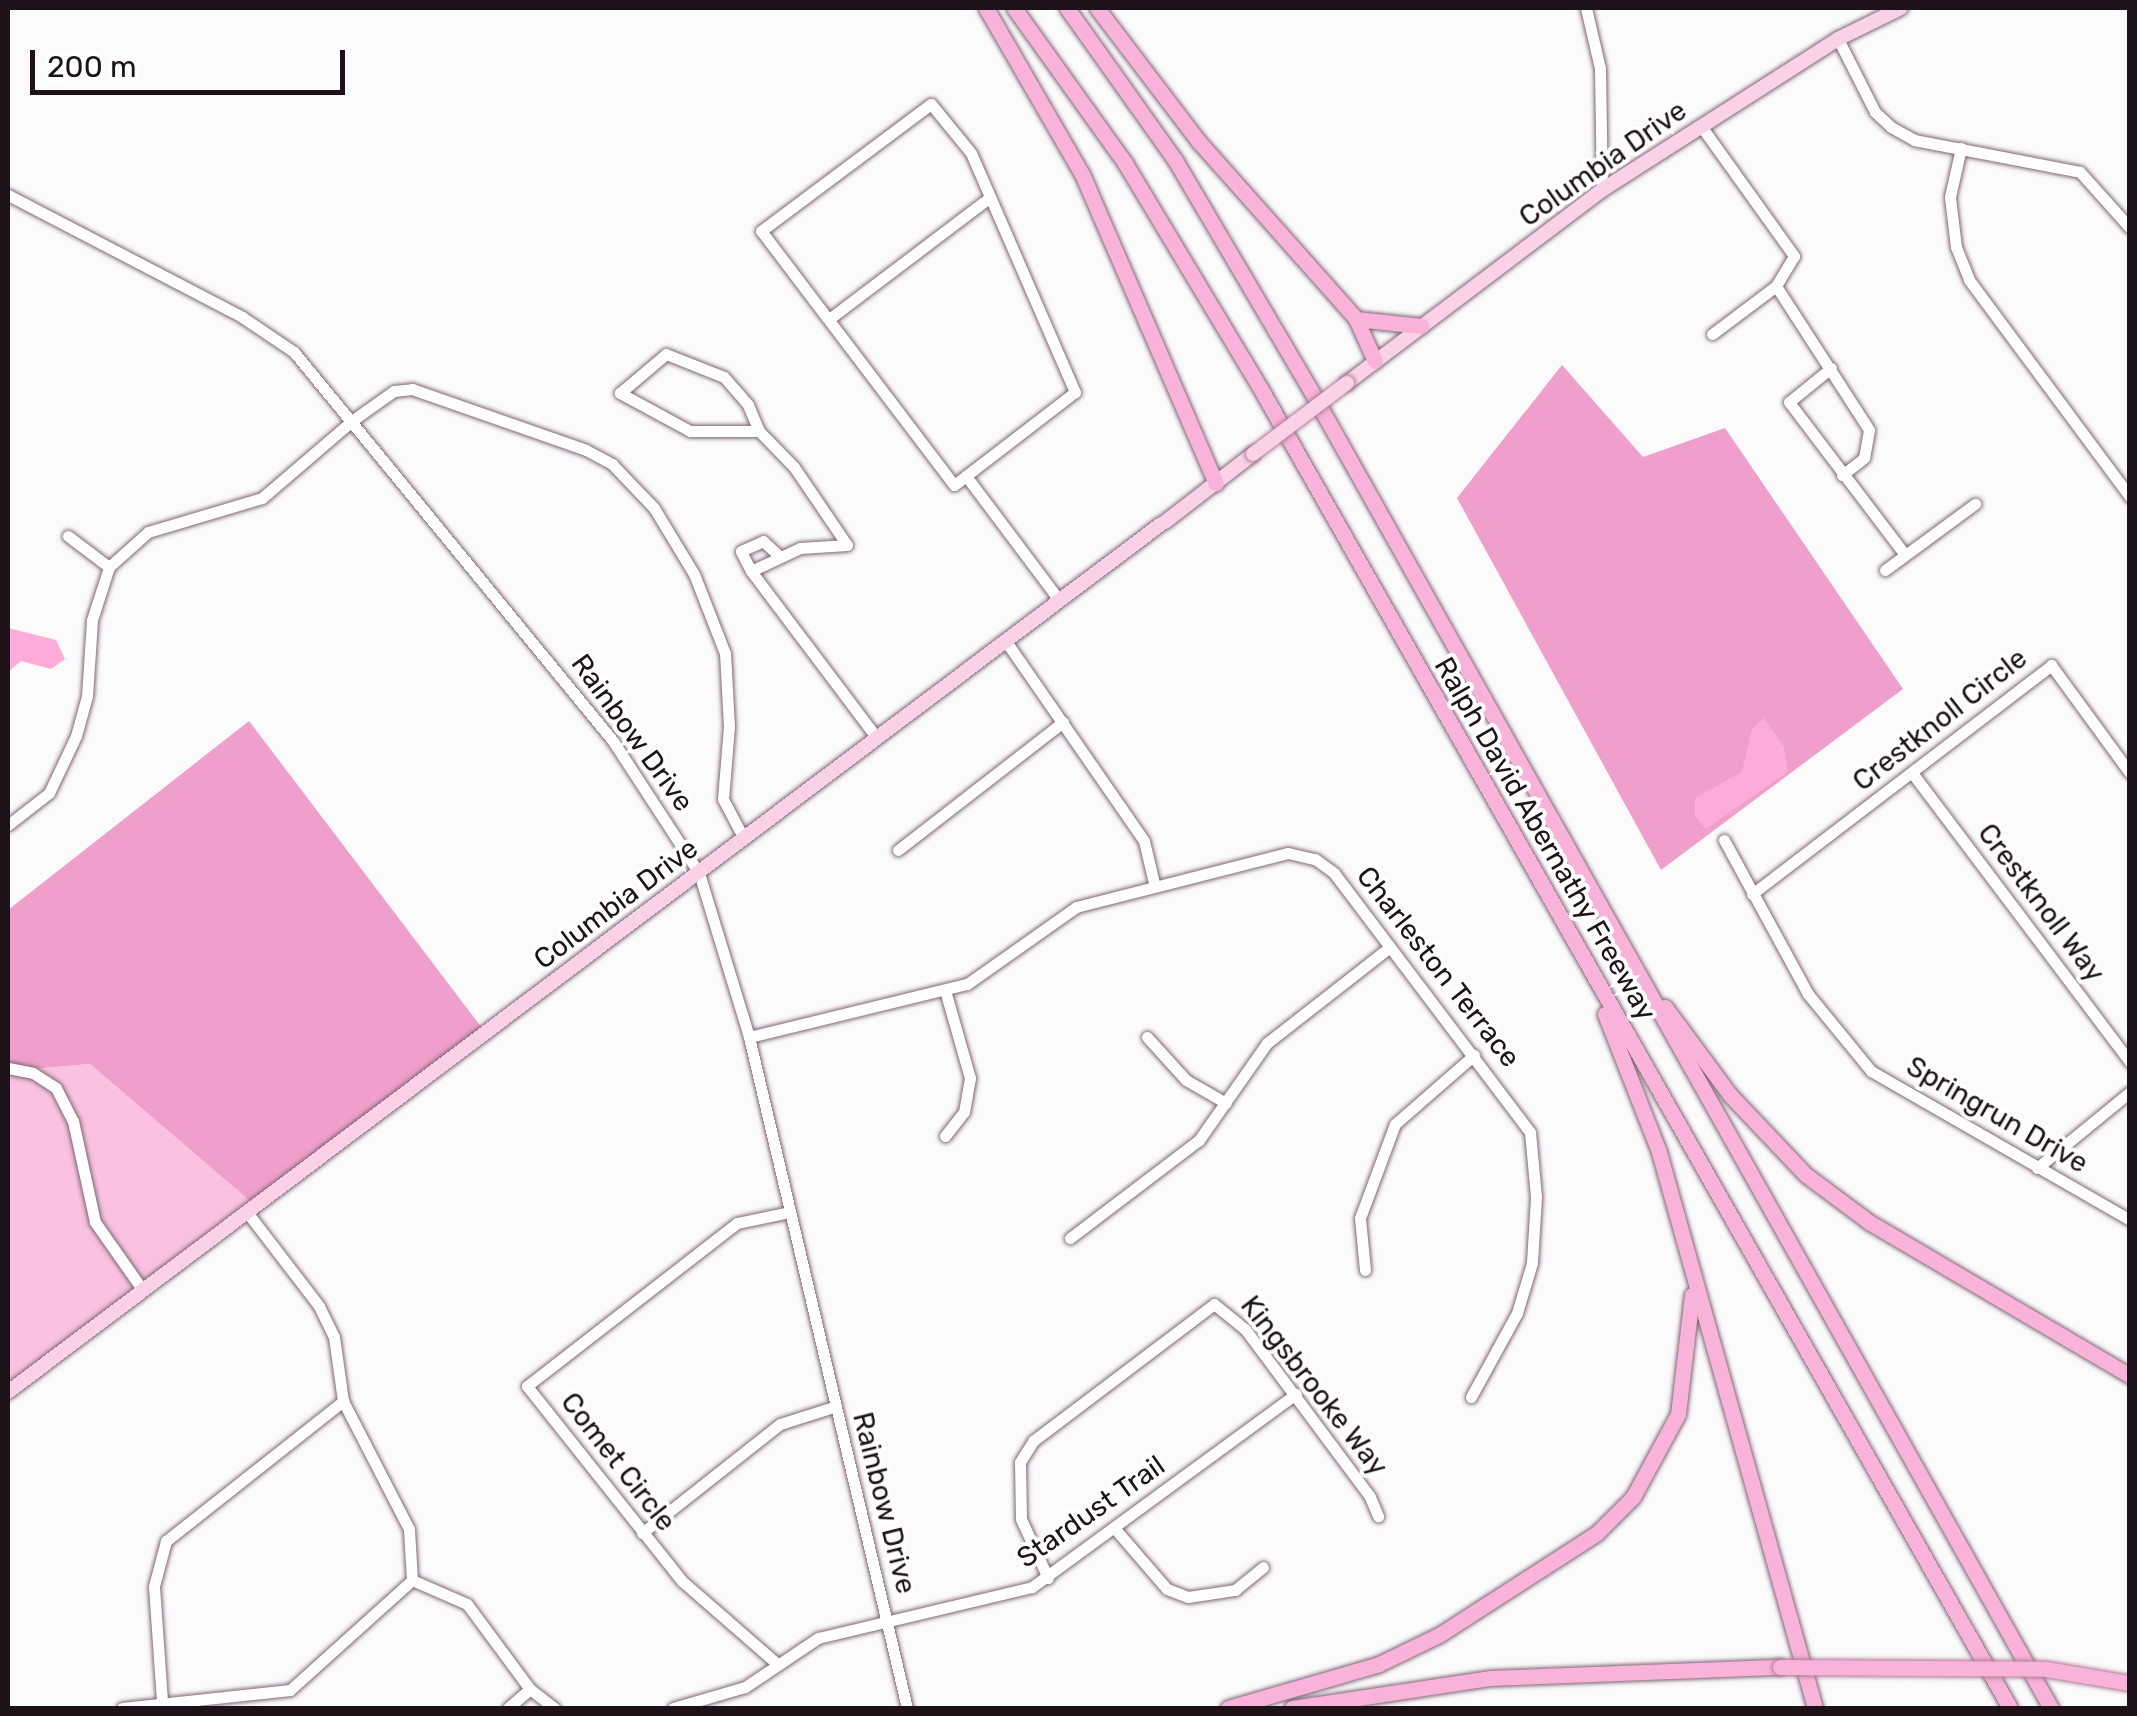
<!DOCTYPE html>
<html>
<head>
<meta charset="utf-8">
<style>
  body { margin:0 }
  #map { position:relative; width:2137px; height:1716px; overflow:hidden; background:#fbfbfb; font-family:Rubik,sans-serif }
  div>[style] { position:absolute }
  .green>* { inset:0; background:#fac2e0 }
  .forest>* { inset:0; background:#f09fcc }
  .water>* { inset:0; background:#fdabd8 }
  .roads { filter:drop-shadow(0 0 2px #7f6673) drop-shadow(0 0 2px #7f6673) }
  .minor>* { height:11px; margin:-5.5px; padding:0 5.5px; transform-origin:5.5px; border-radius:5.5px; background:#fff }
  .major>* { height:14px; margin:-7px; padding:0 7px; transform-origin:7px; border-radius:7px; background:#fbd1e8 }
  .highway>* { height:15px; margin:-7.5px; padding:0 7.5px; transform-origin:7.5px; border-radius:7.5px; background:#f9b2d9 }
  .bridges { filter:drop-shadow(0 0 2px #ac7a95) drop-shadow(0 0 2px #ac7a95) }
  .major-bridge>* { height:14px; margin:-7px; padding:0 7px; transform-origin:7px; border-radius:7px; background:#fbd1e8 }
  .highway-bridge>* { height:15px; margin:-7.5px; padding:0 7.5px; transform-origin:7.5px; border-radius:7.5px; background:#f9b2d9 }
  span { translate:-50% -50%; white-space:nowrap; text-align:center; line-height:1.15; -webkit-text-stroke:8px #fff; paint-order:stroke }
  .street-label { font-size:28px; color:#1c1217 }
  .frame { position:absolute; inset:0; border:10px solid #1c1217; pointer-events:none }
  .scale { position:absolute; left:30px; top:50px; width:315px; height:45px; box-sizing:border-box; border:5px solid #1c1217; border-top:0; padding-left:12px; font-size:30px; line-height:35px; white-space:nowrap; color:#1c1217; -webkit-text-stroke:8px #fff; paint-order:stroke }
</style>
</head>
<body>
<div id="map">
  <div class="green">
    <div style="clip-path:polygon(90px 1064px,250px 1201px,119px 1310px,14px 1386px,8px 1383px,8px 1071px)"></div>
  </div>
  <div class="forest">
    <div style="clip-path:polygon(1562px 365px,1643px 457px,1725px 428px,1903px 689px,1661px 870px,1457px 498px)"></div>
    <div style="clip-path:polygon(249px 721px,485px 1032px,250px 1201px,90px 1064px,8px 1071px,8px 910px)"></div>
  </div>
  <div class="water">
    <div style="clip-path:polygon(8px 628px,56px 640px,65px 659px,51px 669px,21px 661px,8px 672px)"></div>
    <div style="clip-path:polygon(1764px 718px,1784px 747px,1788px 772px,1706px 829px,1695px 816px,1695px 798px,1742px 772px,1752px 729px)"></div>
  </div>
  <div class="roads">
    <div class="minor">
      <div style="left:1586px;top:8px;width:62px;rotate:76.9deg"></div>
      <div style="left:1600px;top:68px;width:122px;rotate:89.1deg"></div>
      <div style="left:1838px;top:39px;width:82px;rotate:63.1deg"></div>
      <div style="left:1875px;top:112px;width:22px;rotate:43deg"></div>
      <div style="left:1891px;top:127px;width:26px;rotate:29deg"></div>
      <div style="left:1914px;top:140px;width:169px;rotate:10.9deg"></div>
      <div style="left:2080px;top:172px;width:75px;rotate:48.2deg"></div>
      <div style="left:1701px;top:126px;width:160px;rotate:54.4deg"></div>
      <div style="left:1794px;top:256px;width:35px;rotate:121deg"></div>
      <div style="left:1776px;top:286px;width:80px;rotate:143.1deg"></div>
      <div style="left:1961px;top:148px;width:50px;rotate:102.7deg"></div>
      <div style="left:1950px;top:197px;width:50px;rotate:83.2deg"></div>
      <div style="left:1956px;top:247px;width:35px;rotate:68deg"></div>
      <div style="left:1969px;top:280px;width:270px;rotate:53.4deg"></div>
      <div style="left:8px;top:195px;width:264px;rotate:27.5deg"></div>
      <div style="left:242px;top:317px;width:63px;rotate:33.9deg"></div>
      <div style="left:294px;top:352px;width:503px;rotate:50.65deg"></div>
      <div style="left:613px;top:741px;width:158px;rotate:56.9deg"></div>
      <div style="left:699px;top:873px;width:171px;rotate:73deg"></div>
      <div style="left:749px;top:1037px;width:689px;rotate:76.75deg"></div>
      <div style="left:1776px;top:286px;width:171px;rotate:57.1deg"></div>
      <div style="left:1869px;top:430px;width:28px;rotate:100deg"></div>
      <div style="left:1864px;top:458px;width:28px;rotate:142deg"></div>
      <div style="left:829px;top:319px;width:201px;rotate:-37.1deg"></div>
      <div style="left:1831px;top:368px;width:54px;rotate:141deg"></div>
      <div style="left:1789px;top:402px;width:192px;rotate:52.8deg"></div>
      <div style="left:759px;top:431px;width:69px;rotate:180deg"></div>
      <div style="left:690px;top:431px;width:80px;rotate:-151.5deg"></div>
      <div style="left:620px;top:393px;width:60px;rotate:-40.3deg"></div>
      <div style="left:666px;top:354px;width:62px;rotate:21.6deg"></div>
      <div style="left:724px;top:377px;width:37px;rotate:49deg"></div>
      <div style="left:748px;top:405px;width:28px;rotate:67deg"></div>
      <div style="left:759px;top:431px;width:50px;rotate:45.8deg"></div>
      <div style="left:794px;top:467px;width:94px;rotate:55.8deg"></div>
      <div style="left:847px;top:545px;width:47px;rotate:176.3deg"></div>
      <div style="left:800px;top:548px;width:54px;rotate:154.9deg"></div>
      <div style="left:751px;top:571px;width:208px;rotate:53deg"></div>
      <div style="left:966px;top:476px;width:15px;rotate:143deg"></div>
      <div style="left:954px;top:485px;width:319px;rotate:-127.2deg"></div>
      <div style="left:761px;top:231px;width:212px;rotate:-36.8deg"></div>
      <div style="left:931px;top:104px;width:63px;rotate:50.8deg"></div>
      <div style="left:971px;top:153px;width:261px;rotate:66.5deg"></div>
      <div style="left:1075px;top:392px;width:138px;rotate:142.4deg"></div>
      <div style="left:966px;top:476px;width:155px;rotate:53.1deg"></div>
      <div style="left:68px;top:536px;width:51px;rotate:37.1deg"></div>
      <div style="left:1885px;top:570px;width:112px;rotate:-36.3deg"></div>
      <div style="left:751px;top:571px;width:22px;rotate:-117deg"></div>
      <div style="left:741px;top:551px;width:24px;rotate:-24deg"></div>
      <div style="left:763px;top:541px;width:21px;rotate:43deg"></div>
      <div style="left:1005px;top:640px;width:244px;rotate:55.3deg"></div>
      <div style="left:1144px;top:841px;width:43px;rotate:76.6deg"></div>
      <div style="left:1913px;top:774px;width:361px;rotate:53deg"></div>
      <div style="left:8px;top:825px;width:52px;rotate:-38deg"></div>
      <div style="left:49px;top:793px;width:63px;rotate:-64.7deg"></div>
      <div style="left:76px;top:736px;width:41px;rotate:-74.6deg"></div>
      <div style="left:87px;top:696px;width:76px;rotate:-86.2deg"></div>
      <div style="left:92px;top:620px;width:56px;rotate:-72.2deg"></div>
      <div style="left:109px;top:567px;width:52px;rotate:-41.9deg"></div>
      <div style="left:148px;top:532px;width:119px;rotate:-16.6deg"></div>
      <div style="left:262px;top:498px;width:120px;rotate:-40.6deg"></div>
      <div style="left:353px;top:420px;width:50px;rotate:-35.3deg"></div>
      <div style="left:394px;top:391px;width:18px;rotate:-6deg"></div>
      <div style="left:412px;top:389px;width:184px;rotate:19.3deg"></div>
      <div style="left:586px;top:450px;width:30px;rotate:28deg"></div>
      <div style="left:612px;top:464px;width:61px;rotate:46.3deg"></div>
      <div style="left:654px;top:508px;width:77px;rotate:58.8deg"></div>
      <div style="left:694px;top:574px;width:85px;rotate:68.6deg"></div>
      <div style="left:725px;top:653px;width:73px;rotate:86.9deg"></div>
      <div style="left:729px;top:726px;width:73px;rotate:94.7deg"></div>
      <div style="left:723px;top:799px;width:43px;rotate:62.2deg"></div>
      <div style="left:1724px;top:840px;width:175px;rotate:61.4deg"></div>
      <div style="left:1808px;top:994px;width:99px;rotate:50.7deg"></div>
      <div style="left:1871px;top:1071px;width:299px;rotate:29.9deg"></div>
      <div style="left:898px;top:850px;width:209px;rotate:-37.8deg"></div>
      <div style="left:1752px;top:894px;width:377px;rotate:-37.4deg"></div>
      <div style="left:2051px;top:665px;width:134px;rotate:53.8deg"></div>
      <div style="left:749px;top:1037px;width:224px;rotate:-13.7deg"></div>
      <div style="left:967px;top:984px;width:133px;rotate:-35.2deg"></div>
      <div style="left:1076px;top:907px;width:219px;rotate:-14.3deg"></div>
      <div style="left:1288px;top:853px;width:28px;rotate:13deg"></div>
      <div style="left:1315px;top:859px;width:24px;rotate:36deg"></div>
      <div style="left:1334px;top:873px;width:325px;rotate:52.9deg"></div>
      <div style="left:1530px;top:1132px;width:65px;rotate:84.7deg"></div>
      <div style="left:1536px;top:1197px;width:66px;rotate:93.5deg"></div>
      <div style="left:1532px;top:1263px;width:52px;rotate:106.7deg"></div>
      <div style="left:1517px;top:1313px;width:96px;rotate:118.7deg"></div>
      <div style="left:1147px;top:1037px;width:58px;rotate:47.8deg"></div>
      <div style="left:1186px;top:1080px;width:46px;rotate:29.9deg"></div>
      <div style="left:8px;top:1068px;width:25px;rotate:11deg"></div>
      <div style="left:33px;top:1073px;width:27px;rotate:33deg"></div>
      <div style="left:56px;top:1088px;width:37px;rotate:63deg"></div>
      <div style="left:73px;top:1121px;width:103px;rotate:77.7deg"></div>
      <div style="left:95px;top:1222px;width:82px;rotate:55deg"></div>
      <div style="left:945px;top:1136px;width:31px;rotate:-52deg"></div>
      <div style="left:964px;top:1112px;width:35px;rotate:-80deg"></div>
      <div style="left:970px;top:1078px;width:91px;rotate:-105.9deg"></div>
      <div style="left:2037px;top:1168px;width:120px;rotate:-39.3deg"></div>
      <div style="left:1070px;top:1238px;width:162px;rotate:-37.2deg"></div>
      <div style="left:1199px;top:1140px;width:118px;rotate:-55deg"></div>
      <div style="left:1267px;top:1043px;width:156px;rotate:-38deg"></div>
      <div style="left:1365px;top:1270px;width:52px;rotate:-95.5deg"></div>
      <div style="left:1360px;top:1218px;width:100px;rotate:-69.6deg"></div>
      <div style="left:1395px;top:1124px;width:105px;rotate:-41.1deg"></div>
      <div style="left:1116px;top:1530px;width:78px;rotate:49.2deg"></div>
      <div style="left:1167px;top:1589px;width:22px;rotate:21deg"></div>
      <div style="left:1188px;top:1597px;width:48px;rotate:-8.5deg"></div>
      <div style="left:1235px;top:1590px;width:36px;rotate:-39deg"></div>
      <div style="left:642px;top:1533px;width:176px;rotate:-38.3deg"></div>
      <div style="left:780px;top:1424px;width:57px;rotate:-17.5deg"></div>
      <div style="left:1048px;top:1578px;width:65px;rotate:-114.6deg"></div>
      <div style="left:1021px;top:1519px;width:57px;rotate:-91deg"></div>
      <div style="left:1020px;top:1462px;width:25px;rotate:-58deg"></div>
      <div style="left:1033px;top:1441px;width:227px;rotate:-37.1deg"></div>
      <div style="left:1214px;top:1304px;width:40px;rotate:39deg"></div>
      <div style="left:1245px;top:1329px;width:209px;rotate:53.3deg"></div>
      <div style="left:1370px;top:1497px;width:21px;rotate:67deg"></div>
      <div style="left:412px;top:1580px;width:60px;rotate:23.6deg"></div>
      <div style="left:467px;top:1604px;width:106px;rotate:53.5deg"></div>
      <div style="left:530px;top:1689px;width:31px;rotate:38deg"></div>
      <div style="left:775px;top:1662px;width:123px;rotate:-138.9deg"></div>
      <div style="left:682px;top:1581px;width:249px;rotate:-128.5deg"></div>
      <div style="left:527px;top:1386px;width:266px;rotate:-37.8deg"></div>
      <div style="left:737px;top:1223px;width:54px;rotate:-11.7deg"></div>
      <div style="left:162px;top:1701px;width:115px;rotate:-94deg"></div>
      <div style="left:154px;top:1586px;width:47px;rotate:-75.1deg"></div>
      <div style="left:166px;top:1541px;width:226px;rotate:-38.3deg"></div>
      <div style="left:122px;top:1708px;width:169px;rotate:-6.1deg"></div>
      <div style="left:290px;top:1690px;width:164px;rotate:-42deg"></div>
      <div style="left:412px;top:1580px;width:51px;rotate:-93.4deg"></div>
      <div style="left:409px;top:1529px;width:144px;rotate:-117.3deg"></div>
      <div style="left:343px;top:1401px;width:65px;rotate:-98deg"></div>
      <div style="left:334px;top:1337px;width:34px;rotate:-116deg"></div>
      <div style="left:319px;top:1306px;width:120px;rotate:-127.5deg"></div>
      <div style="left:508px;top:1708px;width:29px;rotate:-41deg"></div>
      <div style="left:673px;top:1708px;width:75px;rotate:-16.3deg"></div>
      <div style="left:745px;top:1687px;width:88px;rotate:-33.9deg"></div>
      <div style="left:818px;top:1638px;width:220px;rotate:-13.4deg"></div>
      <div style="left:1032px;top:1587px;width:327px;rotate:-36.2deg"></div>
    </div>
    <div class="major">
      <div style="left:1347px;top:383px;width:320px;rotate:-37.1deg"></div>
      <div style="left:1602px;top:190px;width:280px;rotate:-32.6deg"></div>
      <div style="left:1838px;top:39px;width:70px;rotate:-26.2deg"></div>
      <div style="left:1165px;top:522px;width:111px;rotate:-37.7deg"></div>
      <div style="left:8px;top:1392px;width:1443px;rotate:-36.97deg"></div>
    </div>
    <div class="highway">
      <div style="left:986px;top:8px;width:192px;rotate:60deg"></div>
      <div style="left:1082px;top:174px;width:337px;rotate:66.6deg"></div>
      <div style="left:1014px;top:8px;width:191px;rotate:54.4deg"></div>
      <div style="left:1125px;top:163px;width:268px;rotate:59deg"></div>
      <div style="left:1263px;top:393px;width:1512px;rotate:60.4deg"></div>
      <div style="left:1067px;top:8px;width:186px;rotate:54.6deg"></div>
      <div style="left:1175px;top:160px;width:268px;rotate:59.5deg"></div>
      <div style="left:1311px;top:391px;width:1511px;rotate:60.67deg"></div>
      <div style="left:1097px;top:8px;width:170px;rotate:52.7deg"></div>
      <div style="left:1200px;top:143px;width:235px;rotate:48.4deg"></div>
      <div style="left:1356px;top:319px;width:66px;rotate:6.1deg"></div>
      <div style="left:1356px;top:319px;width:46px;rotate:65.7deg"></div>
      <div style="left:1665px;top:1007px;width:109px;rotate:53.5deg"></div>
      <div style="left:1730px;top:1095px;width:110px;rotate:46.5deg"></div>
      <div style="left:1806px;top:1175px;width:79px;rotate:36.7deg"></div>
      <div style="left:1869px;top:1222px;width:303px;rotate:30.5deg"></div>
      <div style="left:1605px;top:1014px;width:148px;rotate:68.6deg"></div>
      <div style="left:1659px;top:1152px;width:577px;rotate:74.33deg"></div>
      <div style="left:1228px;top:1708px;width:157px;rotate:-16.2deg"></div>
      <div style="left:1379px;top:1664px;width:67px;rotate:-25.8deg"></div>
      <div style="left:1439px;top:1635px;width:188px;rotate:-32.8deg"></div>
      <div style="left:1597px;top:1533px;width:51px;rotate:-45deg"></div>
      <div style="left:1633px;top:1497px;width:94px;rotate:-61.5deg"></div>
      <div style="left:1678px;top:1414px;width:120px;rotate:-83.3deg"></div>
      <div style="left:1292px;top:1708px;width:201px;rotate:-8.6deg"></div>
      <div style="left:1491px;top:1678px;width:289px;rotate:-2.2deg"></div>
    </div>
  </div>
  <div class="bridges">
    <div class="major-bridge">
      <div style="left:1253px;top:454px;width:118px;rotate:-37.1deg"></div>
    </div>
    <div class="highway-bridge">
      <div style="left:1780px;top:1667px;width:266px;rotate:0.4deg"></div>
      <div style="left:2046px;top:1669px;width:85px;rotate:9.5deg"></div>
    </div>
  </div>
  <div class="street-label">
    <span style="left:1603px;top:164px;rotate:-35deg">Columbia Drive</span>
    <span style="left:1940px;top:720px;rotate:-38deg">Crestknoll Circle</span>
    <span style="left:632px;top:733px;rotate:54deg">Rainbow Drive</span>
    <span style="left:1545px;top:839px;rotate:60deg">Ralph David Abernathy Freeway</span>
    <span style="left:2041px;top:903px;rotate:53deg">Crestknoll Way</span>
    <span style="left:616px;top:904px;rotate:-37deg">Columbia Drive</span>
    <span style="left:1438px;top:967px;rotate:52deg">Charleston Terrace</span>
    <span style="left:1997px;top:1115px;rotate:30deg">Springrun Drive</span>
    <span style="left:1314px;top:1386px;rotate:52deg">Kingsbrooke Way</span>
    <span style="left:618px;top:1462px;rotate:52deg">Comet Circle</span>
    <span style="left:884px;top:1503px;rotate:76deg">Rainbow Drive</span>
    <span style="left:1091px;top:1512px;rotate:-35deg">Stardust Trail</span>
  </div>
  <div class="frame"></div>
  <div class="scale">200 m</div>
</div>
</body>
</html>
